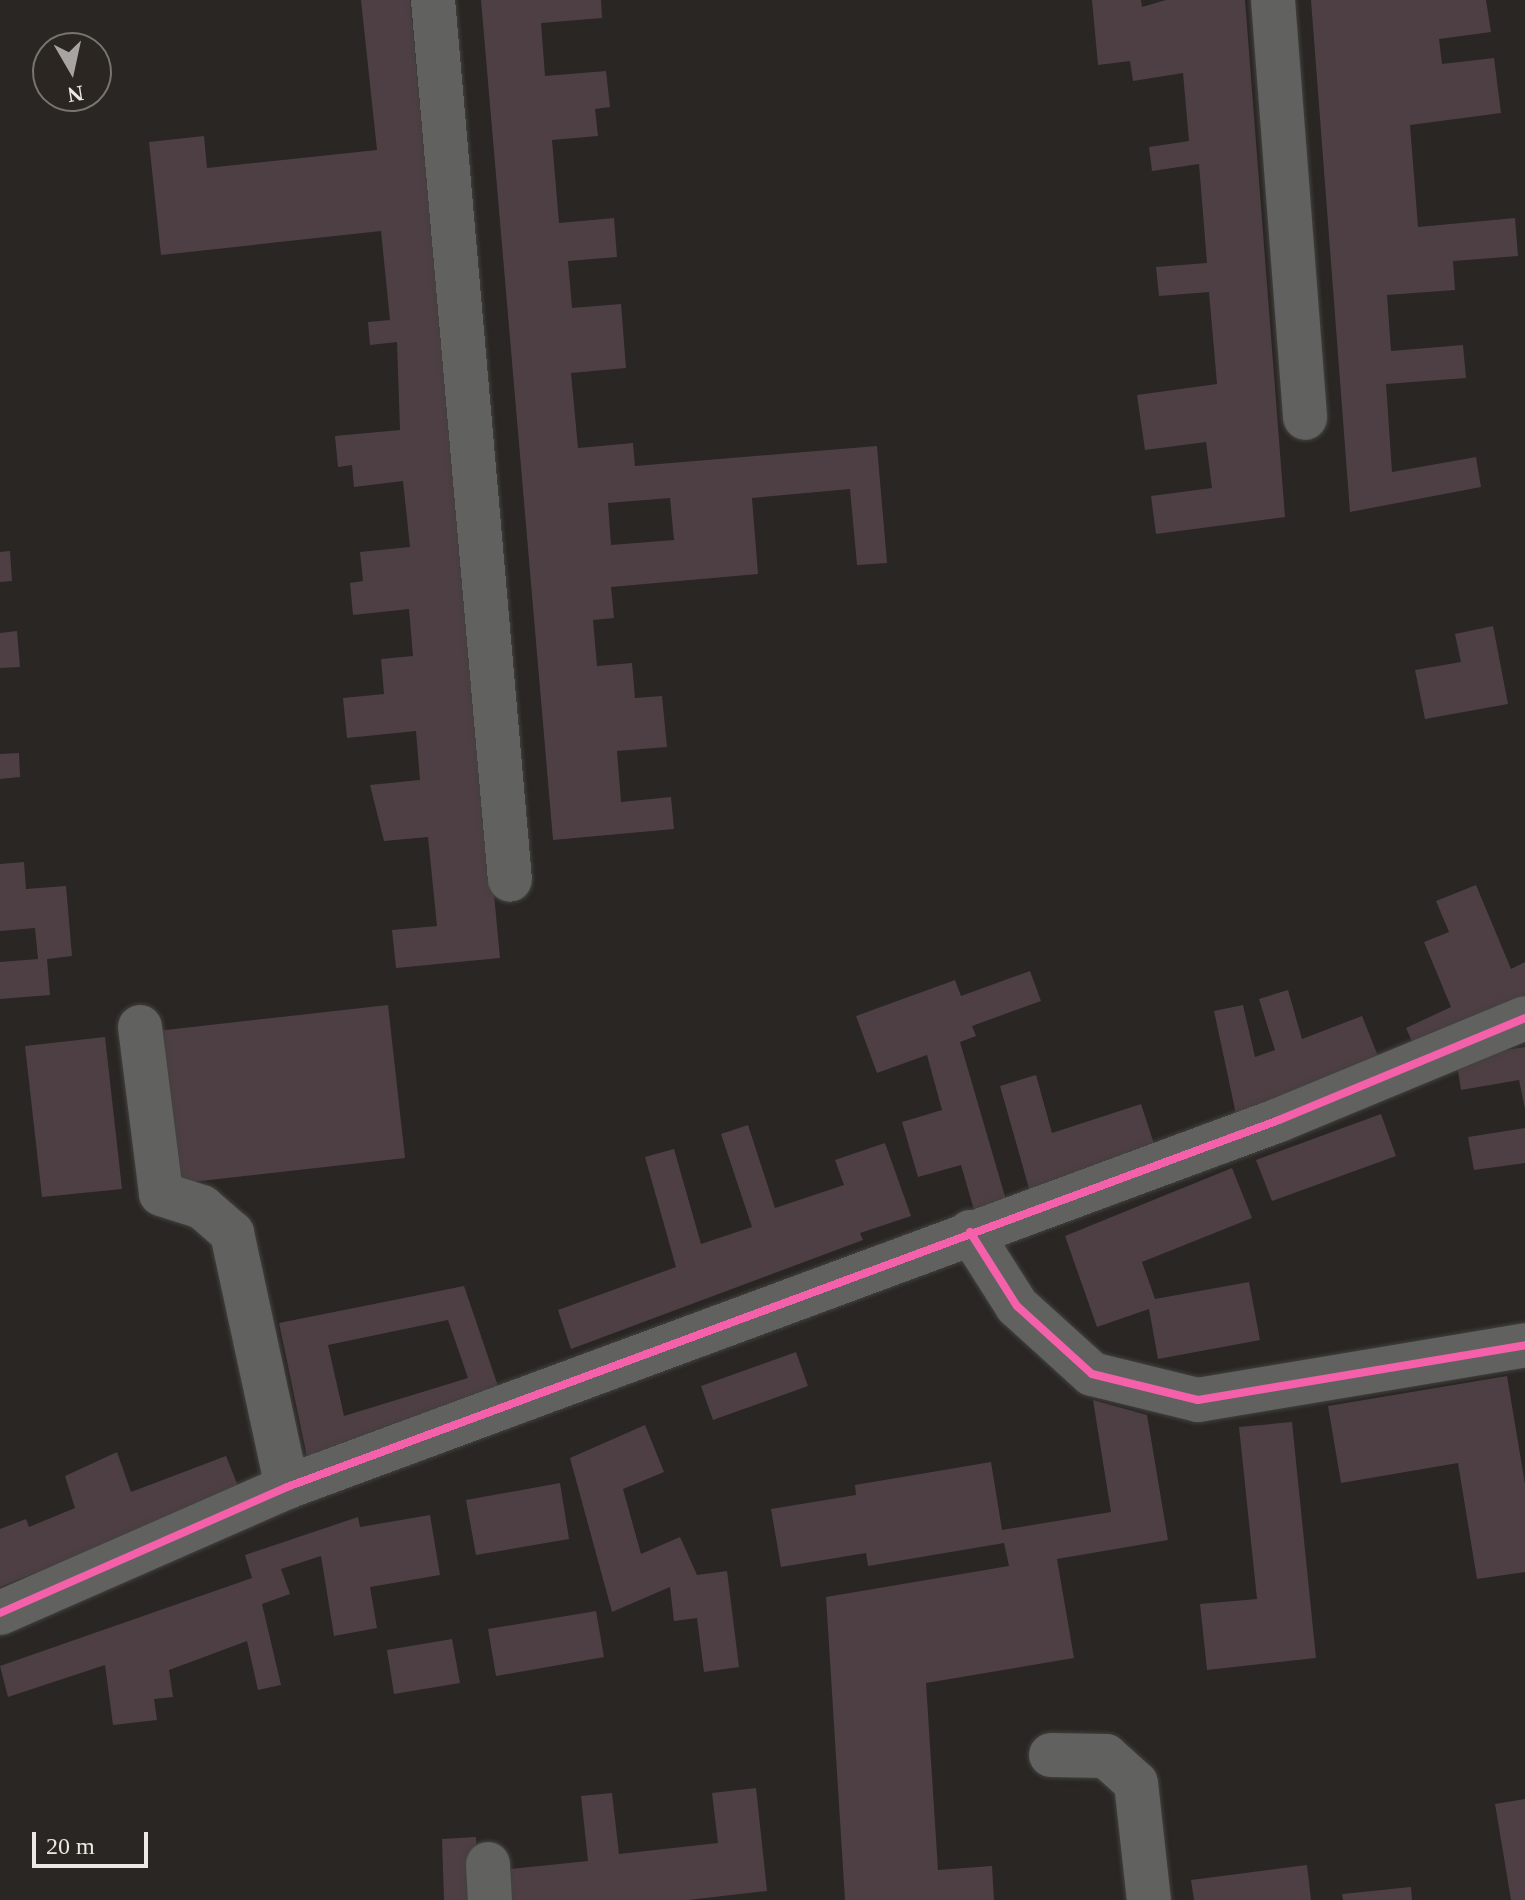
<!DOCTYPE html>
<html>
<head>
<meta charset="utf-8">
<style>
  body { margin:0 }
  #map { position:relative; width:1525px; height:1900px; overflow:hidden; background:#292623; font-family:"Times New Roman",serif }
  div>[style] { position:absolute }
  .building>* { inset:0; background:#4e3f45 }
  .roads { filter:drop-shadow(0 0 2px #43413f) drop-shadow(0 0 2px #43413f) }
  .minor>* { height:44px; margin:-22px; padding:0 22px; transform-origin:22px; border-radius:22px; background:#61615f }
  .cycleway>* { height:8px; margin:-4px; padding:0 4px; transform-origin:4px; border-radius:4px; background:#f560ab }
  span { translate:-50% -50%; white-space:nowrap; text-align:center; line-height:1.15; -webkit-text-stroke:6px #2b2621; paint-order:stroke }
  .north { position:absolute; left:32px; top:32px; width:80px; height:80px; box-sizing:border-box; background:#2b2621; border:2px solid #78746f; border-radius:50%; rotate:171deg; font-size:22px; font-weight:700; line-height:32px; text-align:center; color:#ebe8e5 }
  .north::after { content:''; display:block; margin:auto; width:28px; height:36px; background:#a7a4a1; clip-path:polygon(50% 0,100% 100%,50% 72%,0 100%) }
  .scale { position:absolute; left:32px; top:1832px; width:116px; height:36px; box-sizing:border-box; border:4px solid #ebe8e5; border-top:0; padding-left:10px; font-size:24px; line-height:28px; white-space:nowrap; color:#ebe8e5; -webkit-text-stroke:6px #2b2621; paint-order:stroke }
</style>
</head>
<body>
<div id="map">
  <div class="building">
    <div style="clip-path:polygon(361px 0,410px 0,500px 958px,396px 968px,392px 930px,437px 926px,428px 837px,384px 841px,370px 785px,420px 780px,416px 731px,347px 738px,343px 698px,384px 694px,381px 659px,413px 656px,409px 609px,353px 615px,350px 583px,363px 581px,360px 552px,410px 547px,403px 481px,354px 487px,352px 465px,338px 467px,335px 436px,400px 430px,397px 342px,370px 345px,368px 322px,390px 320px,381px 231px,161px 255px,149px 142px,204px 136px,207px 168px,377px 150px)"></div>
    <div style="clip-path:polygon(evenodd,481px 0,601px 0,602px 18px,541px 23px,545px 76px,606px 71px,610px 107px,595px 109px,598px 136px,552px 140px,559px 223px,614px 218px,617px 257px,568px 261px,572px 308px,621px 304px,626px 368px,571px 373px,578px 448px,633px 443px,635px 466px,877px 446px,887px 563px,857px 565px,850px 489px,752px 498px,758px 574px,611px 587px,614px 618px,593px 620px,597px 666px,632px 663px,635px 698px,662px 696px,667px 747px,617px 751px,621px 802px,671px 797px,674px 829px,553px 840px,481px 0,670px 498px,674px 540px,611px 545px,608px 503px,670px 498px)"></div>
    <div style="clip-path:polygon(1092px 0,1141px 0,1142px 7px,1166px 0,1245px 0,1285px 517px,1156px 534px,1151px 496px,1212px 488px,1206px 442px,1145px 450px,1137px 395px,1217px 384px,1209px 292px,1159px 296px,1156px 267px,1207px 263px,1199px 164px,1152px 171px,1149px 147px,1189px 141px,1183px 73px,1133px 81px,1130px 61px,1098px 65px)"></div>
    <div style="clip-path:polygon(1311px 0,1486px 0,1491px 32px,1439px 39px,1442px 64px,1494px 58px,1501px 113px,1410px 125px,1418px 227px,1515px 218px,1518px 256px,1453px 261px,1455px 290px,1387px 295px,1391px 351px,1463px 345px,1466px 378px,1386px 384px,1392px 472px,1476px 457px,1481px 487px,1350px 512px)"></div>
    <div style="clip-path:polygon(10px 551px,12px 581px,0 582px,0 552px)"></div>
    <div style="clip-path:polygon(1493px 626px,1508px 704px,1425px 719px,1415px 670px,1461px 662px,1455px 634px)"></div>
    <div style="clip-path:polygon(17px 631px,20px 667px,0 668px,0 633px)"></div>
    <div style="clip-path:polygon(19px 753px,20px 777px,0 779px,0 754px)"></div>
    <div style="clip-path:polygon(24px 862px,26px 889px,66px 886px,72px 956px,47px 959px,50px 995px,0 999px,0 962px,38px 959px,35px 928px,0 931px,0 864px)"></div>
    <div style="clip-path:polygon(1476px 885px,1511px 969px,1525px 962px,1525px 1006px,1418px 1055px,1406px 1028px,1451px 1007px,1424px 942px,1449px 932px,1436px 901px)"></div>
    <div style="clip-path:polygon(1030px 971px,1041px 1001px,972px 1026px,976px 1036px,960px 1042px,1006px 1200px,974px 1210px,961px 1165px,918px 1177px,902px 1122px,942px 1110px,927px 1055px,877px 1073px,856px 1016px,955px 980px,961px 996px)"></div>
    <div style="clip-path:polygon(1288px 990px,1302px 1039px,1362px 1016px,1382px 1066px,1237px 1119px,1214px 1011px,1243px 1005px,1255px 1057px,1275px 1050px,1259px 999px)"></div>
    <div style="clip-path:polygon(388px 1005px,405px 1158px,174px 1184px,157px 1031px)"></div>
    <div style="clip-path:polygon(105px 1037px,122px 1189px,42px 1197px,25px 1046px)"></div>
    <div style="clip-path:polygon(1525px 1047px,1525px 1109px,1519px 1080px,1461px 1090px,1456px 1058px)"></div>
    <div style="clip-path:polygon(1036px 1075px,1052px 1133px,1141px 1104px,1156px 1150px,1030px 1192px,1000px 1086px)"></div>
    <div style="clip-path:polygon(1381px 1114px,1396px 1156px,1272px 1201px,1256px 1160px)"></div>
    <div style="clip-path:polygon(748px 1125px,775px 1208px,844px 1185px,835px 1160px,885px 1143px,911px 1216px,860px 1233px,863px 1240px,571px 1349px,558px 1310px,676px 1267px,645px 1157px,674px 1149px,701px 1244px,752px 1227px,721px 1134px)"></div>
    <div style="clip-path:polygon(1525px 1128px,1525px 1163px,1474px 1170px,1468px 1137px)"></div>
    <div style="clip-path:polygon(1232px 1168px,1252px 1218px,1142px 1262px,1155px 1299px,1249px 1282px,1260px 1340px,1158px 1359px,1149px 1309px,1097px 1327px,1065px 1236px)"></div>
    <div style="clip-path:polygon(evenodd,464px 1286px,501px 1395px,307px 1457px,279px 1323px,464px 1286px,448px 1320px,468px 1378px,344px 1416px,328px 1345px,448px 1320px)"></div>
    <div style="clip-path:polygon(796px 1352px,808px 1386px,713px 1420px,701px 1386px)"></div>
    <div style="clip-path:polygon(1507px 1376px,1525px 1484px,1525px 1572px,1477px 1579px,1458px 1463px,1341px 1483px,1328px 1406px)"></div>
    <div style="clip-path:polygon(1093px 1400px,1147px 1415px,1168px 1540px,1057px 1559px,1074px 1658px,926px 1683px,938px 1870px,992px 1866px,994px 1900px,845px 1900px,826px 1597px,1009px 1566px,1004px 1543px,868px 1566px,866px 1553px,781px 1567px,771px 1509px,856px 1495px,855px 1485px,991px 1462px,1002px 1530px,1111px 1512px)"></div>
    <div style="clip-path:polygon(1292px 1422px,1316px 1658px,1207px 1670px,1200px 1604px,1257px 1599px,1239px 1427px)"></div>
    <div style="clip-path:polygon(645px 1425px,664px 1472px,623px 1489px,641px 1554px,680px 1537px,697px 1575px,727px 1571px,739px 1667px,704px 1672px,697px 1618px,674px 1621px,670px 1587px,612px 1612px,570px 1458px)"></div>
    <div style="clip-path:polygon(117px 1452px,131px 1492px,226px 1456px,240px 1491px,0 1587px,0 1529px,26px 1519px,29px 1527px,75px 1508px,65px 1476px)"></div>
    <div style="clip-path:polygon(560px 1483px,569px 1539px,476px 1555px,466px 1500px)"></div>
    <div style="clip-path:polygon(430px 1515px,440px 1575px,370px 1587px,377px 1628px,334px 1636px,321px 1556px,281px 1569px,290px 1594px,262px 1604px,281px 1685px,258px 1690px,247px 1641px,169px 1670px,173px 1697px,154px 1699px,157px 1720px,113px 1725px,105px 1665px,8px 1697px,0 1666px,252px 1578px,245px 1555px,358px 1517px,360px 1527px)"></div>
    <div style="clip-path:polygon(596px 1611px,604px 1657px,496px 1676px,488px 1629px)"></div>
    <div style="clip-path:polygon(452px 1639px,460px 1683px,394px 1694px,387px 1650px)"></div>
    <div style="clip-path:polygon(756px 1788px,767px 1891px,688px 1900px,505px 1900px,502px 1870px,588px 1861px,581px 1796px,612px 1793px,619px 1854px,718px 1843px,712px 1793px)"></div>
    <div style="clip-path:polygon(1525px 1799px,1525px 1900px,1511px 1900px,1495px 1804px)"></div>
    <div style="clip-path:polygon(476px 1837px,478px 1900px,444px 1900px,442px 1839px)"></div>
    <div style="clip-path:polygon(1307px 1865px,1311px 1900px,1194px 1900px,1191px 1880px)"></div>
    <div style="clip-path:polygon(1411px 1887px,1412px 1900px,1343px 1900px,1342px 1894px)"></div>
  </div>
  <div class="roads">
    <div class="minor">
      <div style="left:433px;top:0;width:883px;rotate:85deg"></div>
      <div style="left:1273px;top:0;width:419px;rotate:85.6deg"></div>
      <div style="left:140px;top:1027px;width:168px;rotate:82.8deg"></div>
      <div style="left:161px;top:1194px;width:43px;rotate:17.6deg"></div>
      <div style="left:202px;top:1207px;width:40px;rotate:41deg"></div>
      <div style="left:232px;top:1233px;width:260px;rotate:77.8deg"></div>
      <div style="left:970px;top:1232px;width:88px;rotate:57.6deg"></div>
      <div style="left:1017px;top:1306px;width:101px;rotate:42.2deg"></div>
      <div style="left:1092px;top:1374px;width:109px;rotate:13.8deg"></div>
      <div style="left:1198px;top:1400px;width:332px;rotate:-9.5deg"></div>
      <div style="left:0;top:1613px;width:313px;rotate:-23.7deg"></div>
      <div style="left:287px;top:1487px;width:1058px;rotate:-20.3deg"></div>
      <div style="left:1279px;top:1120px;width:266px;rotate:-22.5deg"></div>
      <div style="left:1051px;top:1755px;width:55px;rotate:1deg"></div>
      <div style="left:1106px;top:1756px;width:40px;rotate:42deg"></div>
      <div style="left:1136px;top:1783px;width:118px;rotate:83.7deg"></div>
      <div style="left:488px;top:1864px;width:36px;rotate:87deg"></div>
    </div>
  </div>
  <div class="cycleway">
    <div style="left:970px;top:1232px;width:88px;rotate:57.6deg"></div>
    <div style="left:1017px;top:1306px;width:101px;rotate:42.2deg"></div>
    <div style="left:1092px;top:1374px;width:109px;rotate:13.8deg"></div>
    <div style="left:1198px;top:1400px;width:332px;rotate:-9.5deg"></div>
    <div style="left:0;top:1613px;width:313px;rotate:-23.7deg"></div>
    <div style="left:287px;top:1487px;width:1058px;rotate:-20.3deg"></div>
    <div style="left:1279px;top:1120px;width:266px;rotate:-22.5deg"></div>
  </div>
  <div class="north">N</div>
  <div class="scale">20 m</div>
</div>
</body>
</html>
